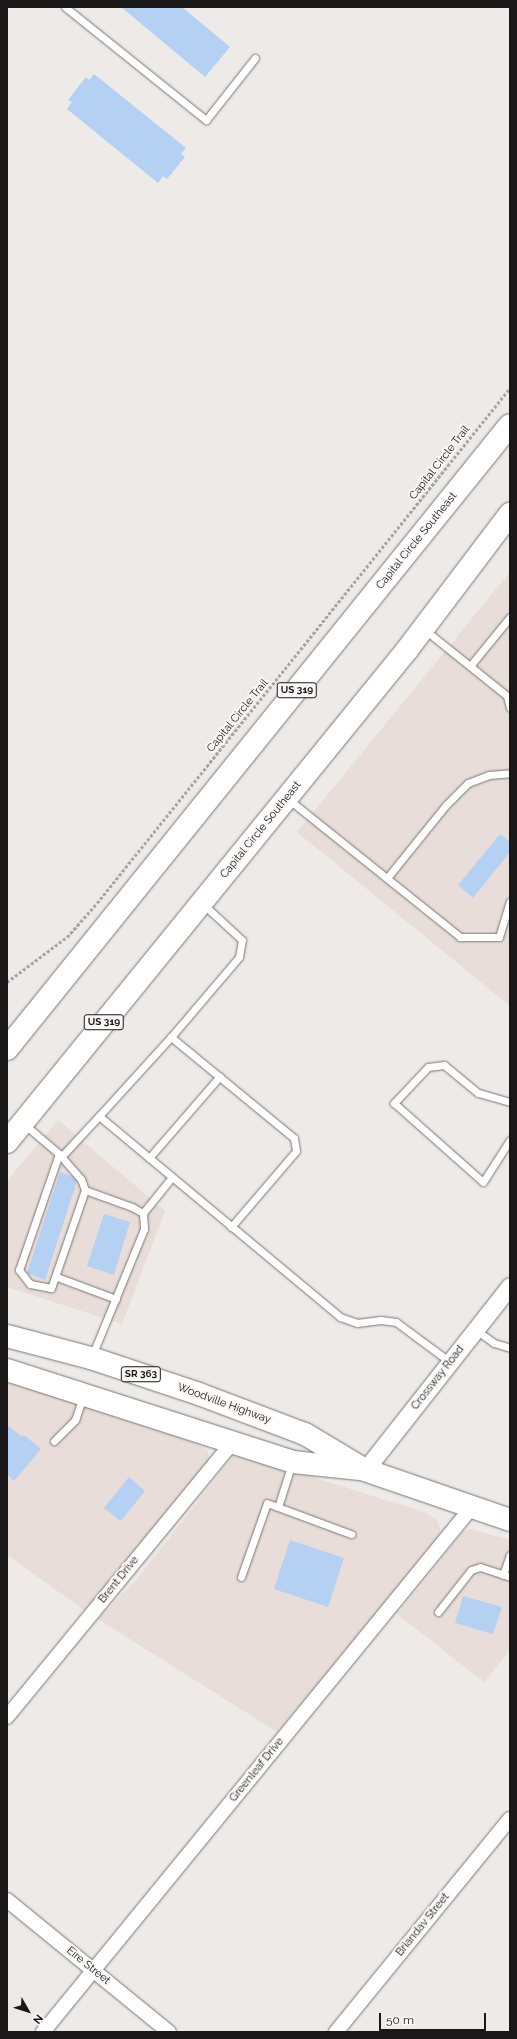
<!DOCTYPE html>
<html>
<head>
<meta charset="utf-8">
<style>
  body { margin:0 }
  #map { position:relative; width:517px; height:2039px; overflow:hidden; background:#edeae8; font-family:Raleway,sans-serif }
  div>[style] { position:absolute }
  .built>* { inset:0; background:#e8ddd8 }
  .building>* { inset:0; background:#b4d1f3 }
  .path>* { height:2.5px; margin-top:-1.25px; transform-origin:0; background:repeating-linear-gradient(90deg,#a7a5a3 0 3px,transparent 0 5px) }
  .roads { filter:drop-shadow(0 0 1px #787574) drop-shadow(0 0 1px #787574) }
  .service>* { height:7px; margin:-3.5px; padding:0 3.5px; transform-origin:3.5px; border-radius:3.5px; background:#fff }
  .minor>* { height:14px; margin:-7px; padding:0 7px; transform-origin:7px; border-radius:7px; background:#fff }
  .tertiary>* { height:17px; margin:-8.5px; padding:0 8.5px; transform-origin:8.5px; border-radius:8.5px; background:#fff }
  .primary>* { height:22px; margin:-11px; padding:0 11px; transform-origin:11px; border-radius:11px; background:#fff }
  span { translate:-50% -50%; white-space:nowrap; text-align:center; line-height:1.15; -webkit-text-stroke:4px #fbf7f6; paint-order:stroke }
  .shield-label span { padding:1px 3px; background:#fbf7f6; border:1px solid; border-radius:3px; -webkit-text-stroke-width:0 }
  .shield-label { font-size:10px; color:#191717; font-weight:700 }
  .street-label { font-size:11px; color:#191717 }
  .frame { position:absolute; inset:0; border:8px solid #191717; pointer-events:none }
  .north { position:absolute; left:8px; top:1991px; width:40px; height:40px; -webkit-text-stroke:3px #fbf7f6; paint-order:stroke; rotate:129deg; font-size:11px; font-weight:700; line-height:16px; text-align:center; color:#191717 }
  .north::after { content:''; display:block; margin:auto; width:14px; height:18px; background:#191717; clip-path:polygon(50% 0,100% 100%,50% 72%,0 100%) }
  .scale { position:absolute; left:379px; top:2013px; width:107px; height:18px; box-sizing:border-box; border:2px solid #191717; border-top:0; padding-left:5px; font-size:12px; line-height:14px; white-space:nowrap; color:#191717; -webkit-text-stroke:3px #fbf7f6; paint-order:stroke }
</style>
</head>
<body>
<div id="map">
  <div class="built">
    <div style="clip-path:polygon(510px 572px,510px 1006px,297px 832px)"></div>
    <div style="clip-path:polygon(58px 1120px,165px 1211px,122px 1324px,7px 1287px,7px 1181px)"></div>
    <div style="clip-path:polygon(15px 1382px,196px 1443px,208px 1451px,209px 1458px,206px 1464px,128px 1561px,84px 1610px,7px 1555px,7px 1384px)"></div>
    <div style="clip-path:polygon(242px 1455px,427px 1513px,437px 1520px,440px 1528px,439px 1540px,277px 1732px,98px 1619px,137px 1579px,233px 1456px)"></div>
    <div style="clip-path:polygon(471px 1529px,510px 1540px,510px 1650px,484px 1682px,397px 1614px,464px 1531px)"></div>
  </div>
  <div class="building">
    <div style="clip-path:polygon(121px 7px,182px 7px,230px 47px,205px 77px)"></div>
    <div style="clip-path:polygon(94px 74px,186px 148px,181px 154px,185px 157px,167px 179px,163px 176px,158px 183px,67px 109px,72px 102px,68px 100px,86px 77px,89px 80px)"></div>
    <div style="clip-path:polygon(500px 834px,510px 842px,510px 852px,473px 898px,458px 885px)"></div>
    <div style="clip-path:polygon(60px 1172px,72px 1176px,77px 1181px,45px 1280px,27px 1273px)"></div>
    <div style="clip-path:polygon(104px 1214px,130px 1222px,114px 1275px,87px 1266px)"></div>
    <div style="clip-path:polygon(7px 1425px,22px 1437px,24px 1435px,41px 1449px,14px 1481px,7px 1474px)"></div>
    <div style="clip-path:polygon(129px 1477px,145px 1491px,121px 1521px,104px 1508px)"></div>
    <div style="clip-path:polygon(290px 1540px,344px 1558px,328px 1607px,274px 1589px)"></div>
    <div style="clip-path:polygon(463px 1596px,502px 1607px,493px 1634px,455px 1623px)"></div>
  </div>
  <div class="path">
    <div style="left:7px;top:982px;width:75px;rotate:-36.9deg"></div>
    <div style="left:67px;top:937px;width:45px;rotate:-48.6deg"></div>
    <div style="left:97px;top:903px;width:660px;rotate:-51.27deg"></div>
  </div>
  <div class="roads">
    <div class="service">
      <div style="left:65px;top:7px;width:181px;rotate:38.7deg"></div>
      <div style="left:206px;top:120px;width:79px;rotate:-51.7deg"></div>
      <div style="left:425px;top:630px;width:105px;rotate:38.8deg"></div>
      <div style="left:507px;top:696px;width:12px;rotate:76deg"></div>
      <div style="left:470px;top:666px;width:63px;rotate:-50.8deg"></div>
      <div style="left:288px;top:799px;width:221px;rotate:38.7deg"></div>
      <div style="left:460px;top:937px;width:39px"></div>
      <div style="left:499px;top:937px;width:37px;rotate:-73deg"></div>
      <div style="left:387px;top:878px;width:94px;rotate:-51.1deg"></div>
      <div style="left:446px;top:805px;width:31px;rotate:-45deg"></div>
      <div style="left:468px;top:783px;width:22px;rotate:-21deg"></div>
      <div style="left:489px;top:775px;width:21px;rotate:-5deg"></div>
      <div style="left:171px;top:1037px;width:105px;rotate:-49.6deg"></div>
      <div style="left:239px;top:957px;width:17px;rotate:-80deg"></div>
      <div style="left:242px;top:940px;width:53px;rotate:-137.3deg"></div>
      <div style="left:510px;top:1102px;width:33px;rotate:-164deg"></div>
      <div style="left:478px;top:1093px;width:44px;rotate:-140.5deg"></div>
      <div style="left:444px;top:1065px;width:16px;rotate:173deg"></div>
      <div style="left:428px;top:1067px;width:50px;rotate:133.4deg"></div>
      <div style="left:394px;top:1103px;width:119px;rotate:41.6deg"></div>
      <div style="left:483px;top:1182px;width:50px;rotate:-57.3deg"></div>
      <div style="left:99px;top:1116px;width:107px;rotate:-47.7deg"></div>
      <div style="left:171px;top:1037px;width:159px;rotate:39.4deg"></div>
      <div style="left:294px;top:1138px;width:13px;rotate:81deg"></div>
      <div style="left:296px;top:1151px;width:100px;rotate:130.5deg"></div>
      <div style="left:24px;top:1124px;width:46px;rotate:40.6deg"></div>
      <div style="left:59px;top:1154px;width:33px;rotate:49deg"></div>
      <div style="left:81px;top:1179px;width:12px;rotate:70deg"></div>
      <div style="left:85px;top:1190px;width:104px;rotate:109.1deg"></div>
      <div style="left:51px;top:1288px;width:21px;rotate:-169deg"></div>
      <div style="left:30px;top:1284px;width:18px;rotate:-128deg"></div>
      <div style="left:19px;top:1270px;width:123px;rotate:-71deg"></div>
      <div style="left:61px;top:1157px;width:56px;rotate:-47.2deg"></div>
      <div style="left:99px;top:1116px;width:314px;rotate:39.8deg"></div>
      <div style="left:340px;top:1317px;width:18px;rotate:19deg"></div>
      <div style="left:357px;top:1323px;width:24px;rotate:-7deg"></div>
      <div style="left:381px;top:1320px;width:15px;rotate:8deg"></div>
      <div style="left:396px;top:1322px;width:67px;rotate:36.5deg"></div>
      <div style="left:149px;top:1158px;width:108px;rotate:-49.1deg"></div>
      <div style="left:85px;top:1190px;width:50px;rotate:19.9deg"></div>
      <div style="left:132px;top:1207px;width:13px;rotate:29deg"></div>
      <div style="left:143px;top:1213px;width:16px;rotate:86deg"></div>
      <div style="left:144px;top:1229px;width:137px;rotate:112.3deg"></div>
      <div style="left:143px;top:1213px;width:46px;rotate:-51.1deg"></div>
      <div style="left:57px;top:1277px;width:63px;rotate:20.4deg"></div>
      <div style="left:476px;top:1330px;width:22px;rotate:36deg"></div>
      <div style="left:494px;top:1343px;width:17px;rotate:17deg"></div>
      <div style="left:54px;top:1441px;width:30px;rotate:-45deg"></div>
      <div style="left:75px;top:1420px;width:24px;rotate:-71deg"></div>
      <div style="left:278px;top:1507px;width:46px;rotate:-72.3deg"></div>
      <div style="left:503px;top:1575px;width:21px;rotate:-71deg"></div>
      <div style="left:241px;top:1577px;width:78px;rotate:-70.6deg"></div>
      <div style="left:267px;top:1503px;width:90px;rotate:20.3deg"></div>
      <div style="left:438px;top:1612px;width:53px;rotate:-51.8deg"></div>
      <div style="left:471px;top:1570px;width:9px;rotate:-18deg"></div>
      <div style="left:480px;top:1567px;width:32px;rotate:18deg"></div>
    </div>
    <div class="minor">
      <div style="left:7px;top:1717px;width:353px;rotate:-50.6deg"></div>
      <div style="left:7px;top:1900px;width:209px;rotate:39.2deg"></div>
      <div style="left:43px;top:2032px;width:678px;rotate:-50.75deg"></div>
      <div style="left:336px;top:2032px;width:275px;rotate:-50.8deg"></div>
    </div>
    <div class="tertiary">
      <div style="left:365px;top:1470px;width:234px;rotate:-51.8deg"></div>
    </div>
    <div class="primary">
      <div style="left:7px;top:1049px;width:801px;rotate:-51.13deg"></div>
      <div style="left:7px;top:1142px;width:634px;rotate:-50.89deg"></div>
      <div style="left:407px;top:650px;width:171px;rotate:-52.9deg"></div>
      <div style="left:7px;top:1336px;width:87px;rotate:14.7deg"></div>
      <div style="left:91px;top:1358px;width:114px;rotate:18.4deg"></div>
      <div style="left:199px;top:1394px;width:113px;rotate:20.7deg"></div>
      <div style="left:305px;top:1434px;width:70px;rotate:31deg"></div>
      <div style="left:365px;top:1470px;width:153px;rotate:19deg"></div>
      <div style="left:7px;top:1370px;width:300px;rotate:17.8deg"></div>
      <div style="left:293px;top:1462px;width:65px;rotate:6.1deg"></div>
    </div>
  </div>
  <div class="shield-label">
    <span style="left:297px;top:690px">US 319</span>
    <span style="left:104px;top:1022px">US 319</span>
    <span style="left:141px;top:1374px">SR 363</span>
  </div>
  <div class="street-label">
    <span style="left:440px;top:463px;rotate:-52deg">Capital Circle Trail</span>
    <span style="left:417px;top:541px;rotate:-51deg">Capital Circle Southeast</span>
    <span style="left:238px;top:716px;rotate:-51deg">Capital Circle Trail</span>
    <span style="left:261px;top:830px;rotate:-51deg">Capital Circle Southeast</span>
    <span style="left:438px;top:1378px;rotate:-52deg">Crossway Road</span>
    <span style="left:224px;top:1404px;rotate:20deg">Woodville Highway</span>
    <span style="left:119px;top:1580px;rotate:-51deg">Brent Drive</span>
    <span style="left:257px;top:1770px;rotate:-51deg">Greenleaf Drive</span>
    <span style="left:423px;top:1925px;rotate:-51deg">Briandav Street</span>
    <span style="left:88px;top:1966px;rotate:39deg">Eire Street</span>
  </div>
  <div class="frame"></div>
  <div class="north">N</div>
  <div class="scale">50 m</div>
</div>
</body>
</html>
